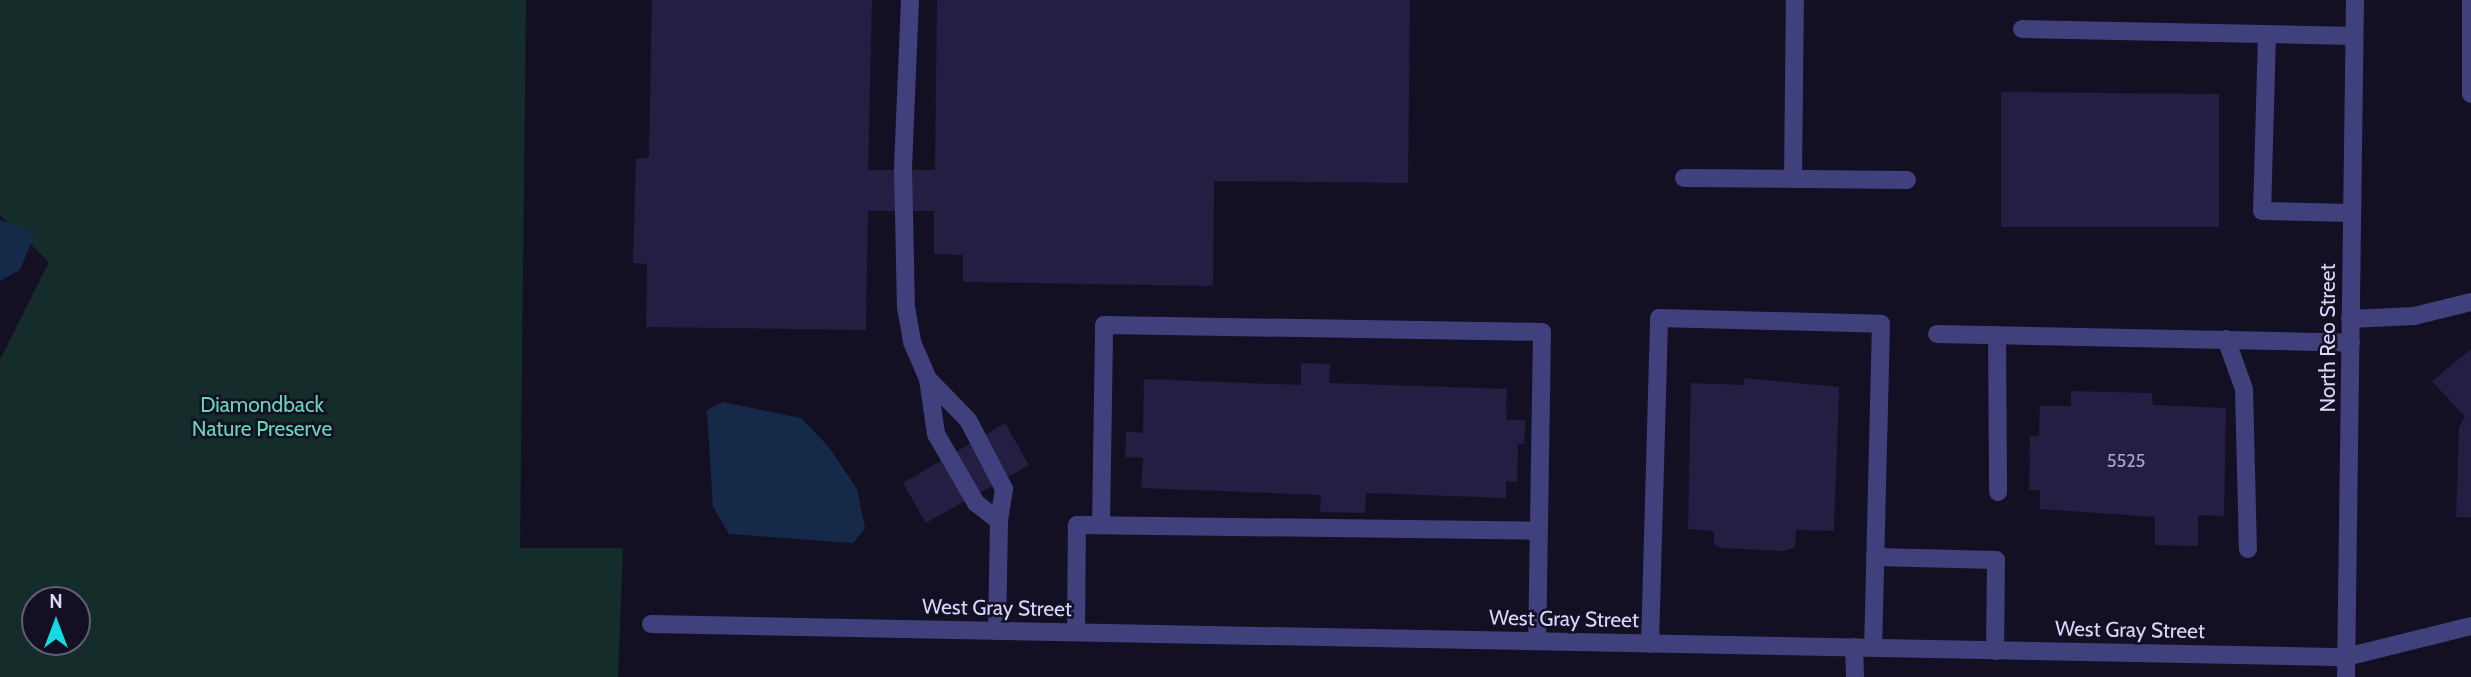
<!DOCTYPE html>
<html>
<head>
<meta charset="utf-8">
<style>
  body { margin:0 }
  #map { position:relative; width:2471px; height:677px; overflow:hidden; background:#131023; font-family:Cabin,sans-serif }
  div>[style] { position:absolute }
  .green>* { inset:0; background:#142c2a }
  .water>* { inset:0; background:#152a48 }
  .building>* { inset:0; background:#241e42 }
  .service>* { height:18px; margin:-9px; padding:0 9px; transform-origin:9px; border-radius:9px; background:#40407d }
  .minor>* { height:18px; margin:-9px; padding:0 9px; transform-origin:9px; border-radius:9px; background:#40407d }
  span { translate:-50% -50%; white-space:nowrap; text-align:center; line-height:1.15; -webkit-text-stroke:5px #131023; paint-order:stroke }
  .number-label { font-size:18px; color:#aca8cd }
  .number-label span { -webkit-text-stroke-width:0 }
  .street-label { font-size:21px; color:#d9d6fb }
  .park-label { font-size:21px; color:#69d4b5 }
  .north { position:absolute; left:21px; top:586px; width:70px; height:70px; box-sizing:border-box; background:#131023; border:2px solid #625f79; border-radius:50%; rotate:0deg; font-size:19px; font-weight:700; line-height:28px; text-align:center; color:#d9d6fb }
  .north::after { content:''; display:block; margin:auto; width:24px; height:32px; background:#17d9e6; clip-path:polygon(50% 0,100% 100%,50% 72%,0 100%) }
</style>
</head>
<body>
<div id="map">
  <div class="green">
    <div style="clip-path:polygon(evenodd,0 0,526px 0,520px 548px,623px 548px,618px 677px,0 677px,0 360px,49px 262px,0 215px,0 0,35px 600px,77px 600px,77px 642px,35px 642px,35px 600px)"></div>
  </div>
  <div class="water">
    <div style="clip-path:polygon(0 220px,35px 233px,20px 270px,0 281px)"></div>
    <div style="clip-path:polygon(723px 402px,801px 418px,828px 446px,857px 489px,865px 528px,853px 543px,729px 534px,713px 507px,707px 410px)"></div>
  </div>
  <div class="building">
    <div style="clip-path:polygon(652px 0,872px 0,868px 170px,935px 170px,937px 0,1410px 0,1408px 183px,1214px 181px,1213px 286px,963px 282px,963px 255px,934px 254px,934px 211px,868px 211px,866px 330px,646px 327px,647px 264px,633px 263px,636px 159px,649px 157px)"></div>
    <div style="clip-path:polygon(2001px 92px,2219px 94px,2219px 227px,2001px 227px)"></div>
    <div style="clip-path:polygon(2471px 349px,2471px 517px,2456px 517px,2459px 427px,2465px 417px,2432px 381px)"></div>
    <div style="clip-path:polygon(1301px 363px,1330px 364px,1329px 383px,1507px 389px,1506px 420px,1526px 420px,1524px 444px,1518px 444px,1517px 482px,1506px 481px,1506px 498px,1366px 493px,1365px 513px,1320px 512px,1321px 495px,1141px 488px,1143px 458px,1125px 457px,1126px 431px,1143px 433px,1144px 379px,1301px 385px)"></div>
    <div style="clip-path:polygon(1744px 378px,1839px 387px,1834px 531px,1796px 530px,1795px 547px,1784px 551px,1723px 548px,1714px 545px,1714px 531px,1688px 529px,1691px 383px,1744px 385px)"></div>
    <div style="clip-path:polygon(2071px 391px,2152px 393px,2153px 405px,2226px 408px,2224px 516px,2198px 515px,2198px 546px,2155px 545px,2155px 517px,2040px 509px,2040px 490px,2029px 490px,2030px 436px,2039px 436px,2040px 406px,2071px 406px)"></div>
    <div style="clip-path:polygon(1005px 423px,1029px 465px,926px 523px,903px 483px)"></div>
  </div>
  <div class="service">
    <div style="left:910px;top:0;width:167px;rotate:92.4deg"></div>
    <div style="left:903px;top:167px;width:140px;rotate:88.8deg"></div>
    <div style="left:906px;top:307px;width:36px;rotate:80deg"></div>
    <div style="left:912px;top:342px;width:40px;rotate:66.6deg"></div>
    <div style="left:928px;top:379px;width:56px;rotate:81.7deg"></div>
    <div style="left:936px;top:434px;width:80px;rotate:59.9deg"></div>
    <div style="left:976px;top:503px;width:29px;rotate:38deg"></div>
    <div style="left:2471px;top:0;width:94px;rotate:90deg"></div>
    <div style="left:2022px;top:29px;width:332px;rotate:1.2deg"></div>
    <div style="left:2267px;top:34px;width:177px;rotate:91.6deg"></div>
    <div style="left:2262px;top:211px;width:89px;rotate:1.3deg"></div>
    <div style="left:1684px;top:178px;width:223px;rotate:0.5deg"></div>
    <div style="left:1793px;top:179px;width:179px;rotate:-89.4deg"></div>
    <div style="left:2350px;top:319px;width:64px;rotate:-2.7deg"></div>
    <div style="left:2414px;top:316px;width:59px;rotate:-13.8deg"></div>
    <div style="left:1937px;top:334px;width:414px;rotate:1.2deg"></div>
    <div style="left:1997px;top:335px;width:157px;rotate:89.6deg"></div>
    <div style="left:2226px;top:339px;width:53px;rotate:70.2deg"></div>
    <div style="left:2244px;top:389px;width:160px;rotate:88.6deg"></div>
    <div style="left:928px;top:379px;width:57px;rotate:45.7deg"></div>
    <div style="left:968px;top:420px;width:78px;rotate:62.4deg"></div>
    <div style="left:1004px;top:489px;width:32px;rotate:99deg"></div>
    <div style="left:999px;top:521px;width:110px;rotate:91deg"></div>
    <div style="left:1101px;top:525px;width:200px;rotate:-89.1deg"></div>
    <div style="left:1104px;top:325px;width:438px;rotate:0.9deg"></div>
    <div style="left:1542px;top:332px;width:309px;rotate:90.9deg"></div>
    <div style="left:1875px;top:557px;width:121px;rotate:1.4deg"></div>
    <div style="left:1996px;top:560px;width:91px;rotate:90.6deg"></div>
    <div style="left:1076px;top:632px;width:107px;rotate:-89.5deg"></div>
    <div style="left:1077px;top:525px;width:462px;rotate:0.7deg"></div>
    <div style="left:1650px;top:644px;width:326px;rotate:-88.4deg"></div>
    <div style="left:1659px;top:318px;width:222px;rotate:1.5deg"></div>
    <div style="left:1881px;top:324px;width:324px;rotate:91.4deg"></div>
    <div style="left:1854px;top:647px;width:30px;rotate:88deg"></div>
  </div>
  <div class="minor">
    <div style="left:651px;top:624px;width:1695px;rotate:1.12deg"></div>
    <div style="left:2346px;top:657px;width:129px;rotate:-13.9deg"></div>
    <div style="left:2346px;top:677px;width:677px;rotate:-89.24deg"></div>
  </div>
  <div class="number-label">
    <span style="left:2126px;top:461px">5525</span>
  </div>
  <div class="street-label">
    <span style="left:2328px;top:338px;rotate:-90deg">North Reo Street</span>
    <span style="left:997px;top:608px;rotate:1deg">West Gray Street</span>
    <span style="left:1564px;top:619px;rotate:1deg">West Gray Street</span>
    <span style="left:2130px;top:630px;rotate:1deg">West Gray Street</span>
  </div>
  <div class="park-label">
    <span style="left:262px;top:417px">Diamondback<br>Nature Preserve</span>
  </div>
  <div class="north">N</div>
</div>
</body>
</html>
